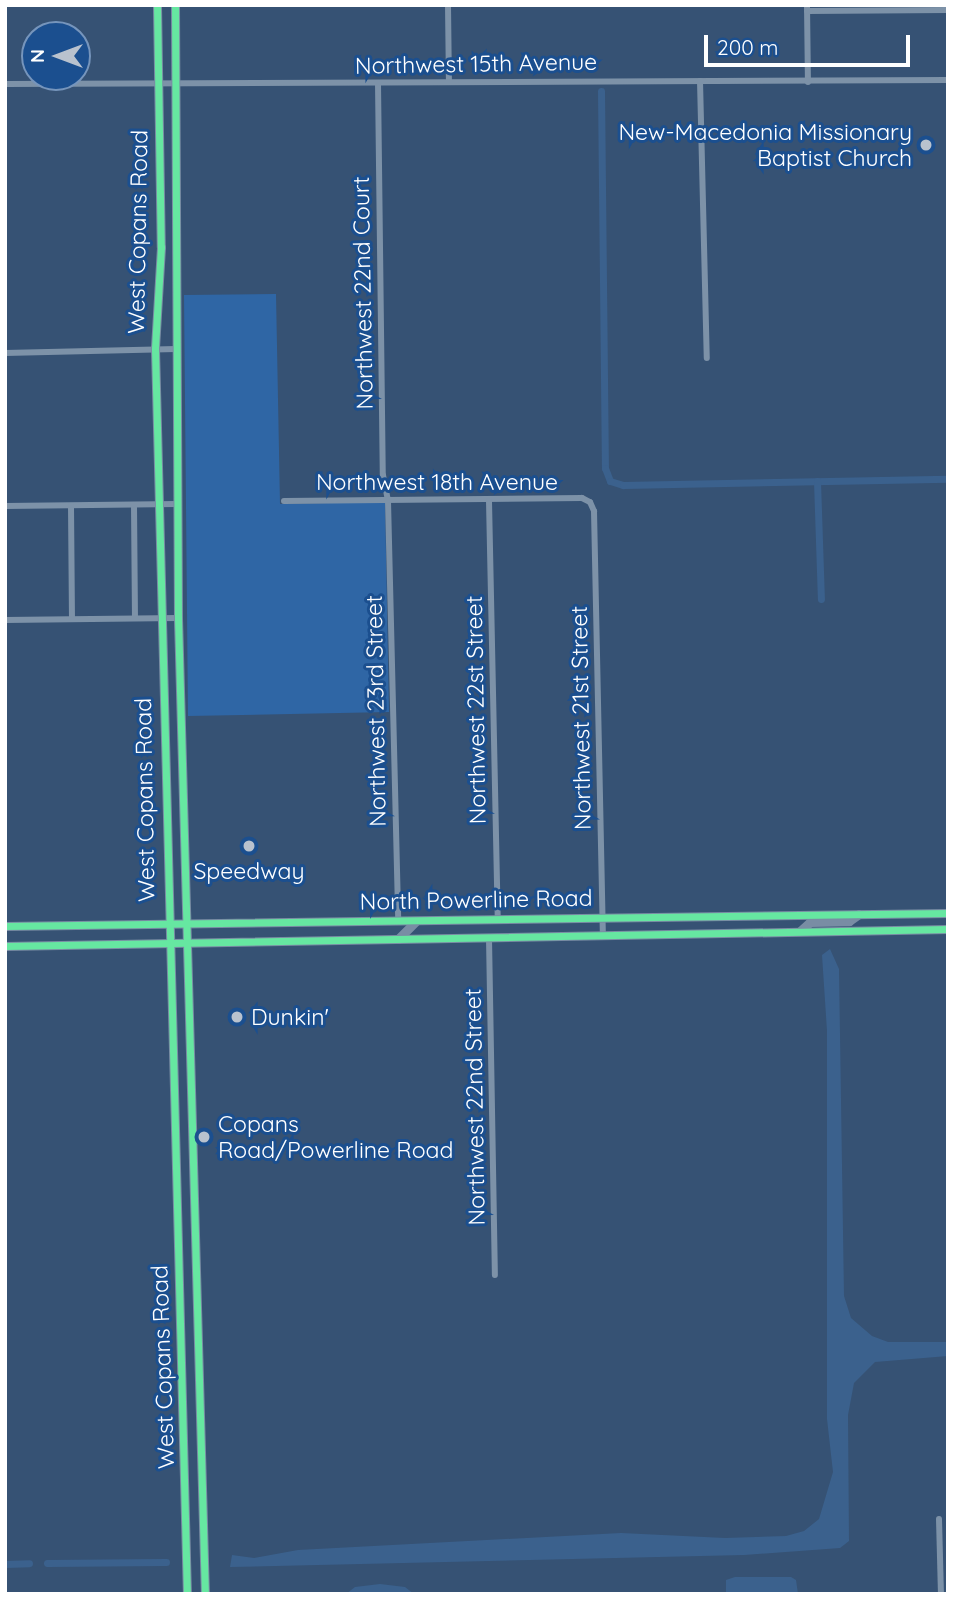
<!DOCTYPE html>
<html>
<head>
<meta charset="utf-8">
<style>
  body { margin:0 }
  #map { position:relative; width:953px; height:1599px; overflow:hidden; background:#365274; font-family:Quicksand,sans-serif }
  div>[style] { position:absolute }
  .green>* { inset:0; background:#2f66a5 }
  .water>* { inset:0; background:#3b618d }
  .canal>* { height:7px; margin:-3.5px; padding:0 3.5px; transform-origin:3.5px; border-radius:3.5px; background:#3b618d }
  .street>* { height:6px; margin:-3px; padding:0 3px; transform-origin:3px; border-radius:3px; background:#7d92a8 }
  .secondary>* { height:9px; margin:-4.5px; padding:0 4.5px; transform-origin:4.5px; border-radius:4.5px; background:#798da4 }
  .cycleway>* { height:7px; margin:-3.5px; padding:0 3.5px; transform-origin:3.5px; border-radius:3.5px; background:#66e7a1 }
  .dots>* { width:19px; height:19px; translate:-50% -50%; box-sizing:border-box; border:4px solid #1b4f8f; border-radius:50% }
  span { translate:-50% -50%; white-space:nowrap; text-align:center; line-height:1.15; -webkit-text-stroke:6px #1b4f8f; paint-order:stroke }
  .street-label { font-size:23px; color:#fff }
  .poi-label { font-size:23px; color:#fff }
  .right { translate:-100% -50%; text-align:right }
  .left { translate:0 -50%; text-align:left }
  .frame { position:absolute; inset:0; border:7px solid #fff; pointer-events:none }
  .north { position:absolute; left:21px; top:21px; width:70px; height:70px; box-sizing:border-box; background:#1b4f8f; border:2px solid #7695bc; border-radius:50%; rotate:270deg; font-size:19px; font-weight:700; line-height:28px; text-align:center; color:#fff }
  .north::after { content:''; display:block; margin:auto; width:24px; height:32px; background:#b9c2ce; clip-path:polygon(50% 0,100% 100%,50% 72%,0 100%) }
  .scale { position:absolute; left:704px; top:35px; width:206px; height:32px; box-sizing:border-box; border:4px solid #fff; border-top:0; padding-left:9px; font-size:21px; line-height:24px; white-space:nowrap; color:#fff; -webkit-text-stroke:5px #1b4f8f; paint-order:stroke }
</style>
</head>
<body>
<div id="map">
  <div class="green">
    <div style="clip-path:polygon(276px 294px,280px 504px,385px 502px,389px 712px,188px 716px,184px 295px)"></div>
  </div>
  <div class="water">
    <div style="clip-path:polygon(830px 949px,839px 969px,844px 1296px,851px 1318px,872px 1336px,888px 1342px,948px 1342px,948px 1356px,875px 1362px,854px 1383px,848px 1415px,849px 1541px,840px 1548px,744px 1555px,230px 1567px,232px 1555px,254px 1558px,298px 1550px,621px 1533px,725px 1538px,786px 1536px,804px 1531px,819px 1519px,833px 1472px,827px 1419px,827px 1031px,822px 955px)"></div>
    <div style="clip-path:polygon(735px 1577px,791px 1577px,796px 1580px,798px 1594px,726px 1594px,726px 1580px)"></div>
    <div style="clip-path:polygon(380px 1584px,405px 1587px,414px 1594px,346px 1594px,355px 1587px)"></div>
  </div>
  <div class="canal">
    <div style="left:601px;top:91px;width:377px;rotate:89.4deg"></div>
    <div style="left:605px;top:468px;width:14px;rotate:69deg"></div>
    <div style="left:610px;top:481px;width:14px;rotate:17deg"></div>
    <div style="left:623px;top:485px;width:325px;rotate:-1.1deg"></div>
    <div style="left:817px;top:481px;width:118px;rotate:88.1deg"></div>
    <div style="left:47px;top:1563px;width:119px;rotate:-0.5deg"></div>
    <div style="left:5px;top:1564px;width:24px;rotate:-2deg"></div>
  </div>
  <div class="street">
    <div style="left:448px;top:5px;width:77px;rotate:89.3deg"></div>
    <div style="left:807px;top:5px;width:77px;rotate:89.3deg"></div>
    <div style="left:807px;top:11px;width:141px;rotate:-0.4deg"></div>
    <div style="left:700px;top:81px;width:277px;rotate:88.6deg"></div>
    <div style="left:378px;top:83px;width:392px;rotate:89.3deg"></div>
    <div style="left:383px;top:475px;width:26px;rotate:79deg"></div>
    <div style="left:388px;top:501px;width:419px;rotate:88.6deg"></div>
    <div style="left:5px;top:84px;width:943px;rotate:-0.24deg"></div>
    <div style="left:5px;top:353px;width:171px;rotate:-1.3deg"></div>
    <div style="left:284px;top:501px;width:298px;rotate:-0.6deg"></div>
    <div style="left:582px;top:498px;width:9px;rotate:27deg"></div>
    <div style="left:590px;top:502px;width:10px;rotate:66deg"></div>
    <div style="left:594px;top:511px;width:423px;rotate:88.8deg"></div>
    <div style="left:489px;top:501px;width:418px;rotate:88.8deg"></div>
    <div style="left:134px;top:505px;width:113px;rotate:89.5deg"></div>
    <div style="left:5px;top:506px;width:172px;rotate:-0.7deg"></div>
    <div style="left:71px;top:506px;width:112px;rotate:89.5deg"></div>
    <div style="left:5px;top:620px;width:173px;rotate:-0.7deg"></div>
    <div style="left:489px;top:938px;width:337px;rotate:89deg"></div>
    <div style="left:939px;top:1519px;width:75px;rotate:88.5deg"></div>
  </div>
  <div class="secondary">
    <div style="left:157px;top:5px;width:242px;rotate:89.1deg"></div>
    <div style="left:161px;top:247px;width:102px;rotate:93.4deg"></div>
    <div style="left:155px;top:349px;width:1245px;rotate:88.53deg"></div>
    <div style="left:175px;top:5px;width:613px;rotate:89.72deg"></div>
    <div style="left:178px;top:618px;width:976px;rotate:88.42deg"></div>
    <div style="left:5px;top:926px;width:943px;rotate:-0.79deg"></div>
    <div style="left:800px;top:931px;width:13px;rotate:-42deg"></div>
    <div style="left:810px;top:922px;width:39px;rotate:-1deg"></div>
    <div style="left:849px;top:921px;width:12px;rotate:-35deg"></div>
    <div style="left:398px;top:939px;width:25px;rotate:-45deg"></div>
    <div style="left:5px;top:946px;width:943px;rotate:-1.03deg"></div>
  </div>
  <div class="cycleway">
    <div style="left:157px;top:5px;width:242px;rotate:89.1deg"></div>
    <div style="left:161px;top:247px;width:102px;rotate:93.4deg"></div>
    <div style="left:155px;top:349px;width:1245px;rotate:88.53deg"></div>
    <div style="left:175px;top:5px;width:613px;rotate:89.72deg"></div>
    <div style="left:178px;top:618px;width:976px;rotate:88.42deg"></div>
    <div style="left:5px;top:926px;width:943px;rotate:-0.79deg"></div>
    <div style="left:5px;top:946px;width:943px;rotate:-1.03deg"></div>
  </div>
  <div class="dots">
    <div style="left:926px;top:145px;background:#b9c2ce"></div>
    <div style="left:249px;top:846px;background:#b9c2ce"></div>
    <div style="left:237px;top:1017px;background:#b9c2ce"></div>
    <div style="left:204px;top:1137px;background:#b9c2ce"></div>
  </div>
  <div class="street-label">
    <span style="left:476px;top:64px;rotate:-1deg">Northwest 15th Avenue</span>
    <span style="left:138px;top:232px;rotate:-89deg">West Copans Road</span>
    <span style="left:363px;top:293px;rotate:-91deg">Northwest 22nd Court</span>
    <span style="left:437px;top:482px">Northwest 18th Avenue</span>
    <span style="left:476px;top:710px;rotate:-91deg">Northwest 22st Street</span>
    <span style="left:376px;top:711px;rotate:-91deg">Northwest 23rd Street</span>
    <span style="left:581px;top:718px;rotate:-91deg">Northwest 21st Street</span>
    <span style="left:145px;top:800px;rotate:-91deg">West Copans Road</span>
    <span style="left:476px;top:900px;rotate:-1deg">North Powerline Road</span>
    <span style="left:475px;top:1107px;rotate:-91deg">Northwest 22nd Street</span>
    <span style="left:163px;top:1367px;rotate:-92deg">West Copans Road</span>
  </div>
  <div class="poi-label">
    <span class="right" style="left:912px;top:145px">New-Macedonia Missionary<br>Baptist Church</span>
    <span style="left:249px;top:871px">Speedway</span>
    <span class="left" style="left:251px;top:1017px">Dunkin'</span>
    <span class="left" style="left:218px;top:1137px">Copans<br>Road/Powerline Road</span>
  </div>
  <div class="frame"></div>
  <div class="north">N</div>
  <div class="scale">200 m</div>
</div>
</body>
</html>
